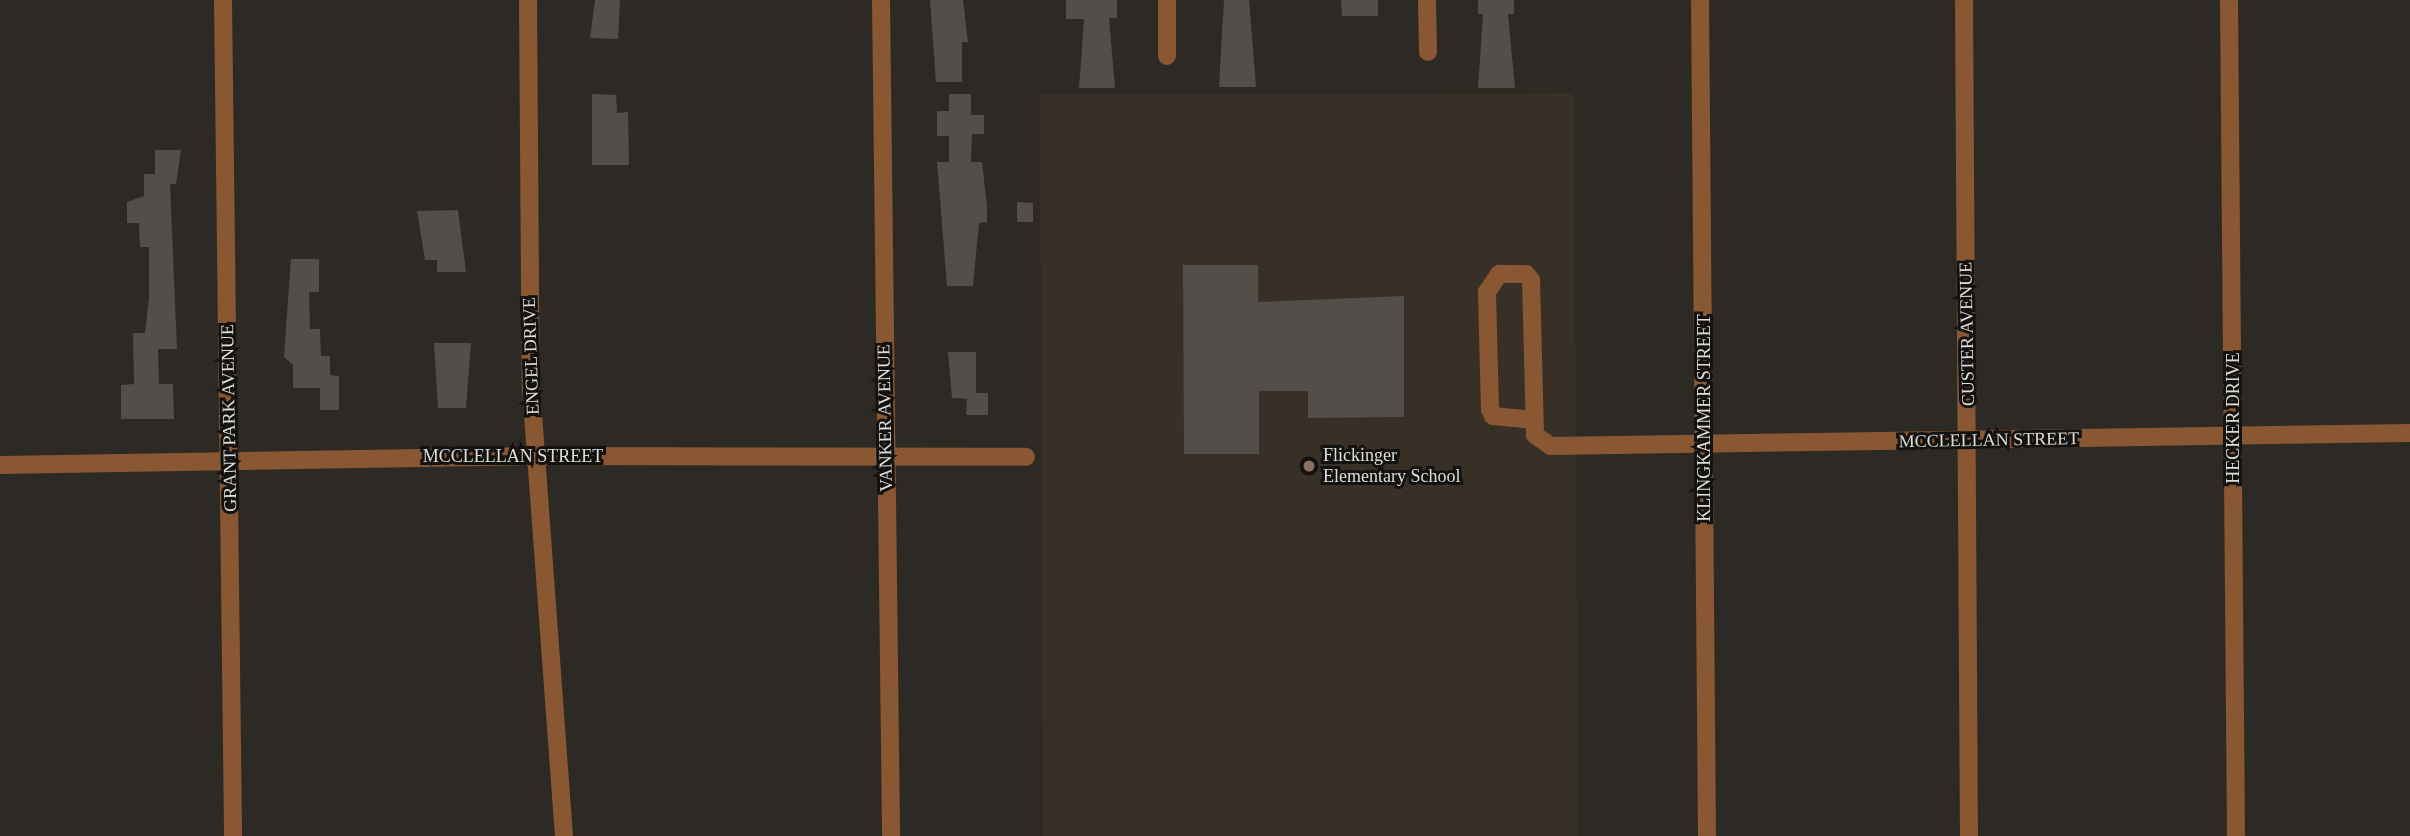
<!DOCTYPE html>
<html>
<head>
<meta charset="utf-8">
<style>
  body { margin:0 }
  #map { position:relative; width:2410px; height:836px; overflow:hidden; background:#2d2a25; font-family:"Times New Roman",serif }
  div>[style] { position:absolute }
  .built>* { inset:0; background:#383026 }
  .building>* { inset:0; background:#524e49 }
  .minor>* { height:18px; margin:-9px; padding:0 9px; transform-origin:9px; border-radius:9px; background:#895732 }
  .dots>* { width:19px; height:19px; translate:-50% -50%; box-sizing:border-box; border:4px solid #141210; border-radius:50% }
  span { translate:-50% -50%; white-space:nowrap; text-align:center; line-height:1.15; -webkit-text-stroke:6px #141210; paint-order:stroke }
  .street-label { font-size:18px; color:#dfddd9 }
  .poi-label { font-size:18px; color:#dfddd9 }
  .left { translate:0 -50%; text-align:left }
</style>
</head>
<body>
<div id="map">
  <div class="built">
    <div style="clip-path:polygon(1574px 93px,1578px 836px,1043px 836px,1040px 95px)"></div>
  </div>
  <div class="building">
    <div style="clip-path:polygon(595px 0,620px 0,618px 39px,590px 38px)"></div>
    <div style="clip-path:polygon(930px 0,963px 0,968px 42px,962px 42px,962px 82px,936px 82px)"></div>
    <div style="clip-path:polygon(1066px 0,1117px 0,1117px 18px,1109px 18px,1115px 88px,1079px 88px,1084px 19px,1066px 19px)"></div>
    <div style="clip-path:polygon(1224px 0,1249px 0,1256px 87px,1219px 87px)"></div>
    <div style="clip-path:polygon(1341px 0,1378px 0,1378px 16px,1342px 16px)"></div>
    <div style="clip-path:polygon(1478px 0,1514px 0,1514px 14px,1508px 14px,1515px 88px,1478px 88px,1483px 14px,1478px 14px)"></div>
    <div style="clip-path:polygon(592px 94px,616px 95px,617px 113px,628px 112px,629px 165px,592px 165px)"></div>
    <div style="clip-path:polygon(949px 94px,971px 94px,971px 115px,984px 115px,984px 134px,972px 134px,971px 162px,982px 162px,987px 206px,987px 222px,979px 223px,973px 286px,947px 286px,937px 162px,949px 162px,949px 136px,937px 136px,937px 111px,949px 111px)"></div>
    <div style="clip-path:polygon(155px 150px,181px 150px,176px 184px,170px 184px,177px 349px,158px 349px,159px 384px,173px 384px,174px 419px,121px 419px,121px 385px,134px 384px,133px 333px,145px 333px,149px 297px,149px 247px,140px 247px,139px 223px,127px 223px,127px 202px,144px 196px,144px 174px,155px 174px)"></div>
    <div style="clip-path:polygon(1017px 202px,1033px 203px,1033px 222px,1017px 222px)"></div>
    <div style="clip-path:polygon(458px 210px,466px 272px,437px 272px,437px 260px,425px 260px,417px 211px)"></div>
    <div style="clip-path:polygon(291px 259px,319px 259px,319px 292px,309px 292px,310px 329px,320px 329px,321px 356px,330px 356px,330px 375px,339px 376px,339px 410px,320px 410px,320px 388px,293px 388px,293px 365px,284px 357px)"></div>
    <div style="clip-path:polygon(1183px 265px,1258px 265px,1258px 302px,1404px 296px,1404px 417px,1308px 418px,1308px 391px,1259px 391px,1259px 454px,1184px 454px)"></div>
    <div style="clip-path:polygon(434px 343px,471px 343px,466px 408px,438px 408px)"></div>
    <div style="clip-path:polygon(948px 352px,976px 352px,976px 393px,988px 393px,988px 415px,966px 415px,967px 399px,952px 398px)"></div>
  </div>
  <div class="minor">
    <div style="left:223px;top:0;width:836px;rotate:89.31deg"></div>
    <div style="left:528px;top:0;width:387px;rotate:89.6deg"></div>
    <div style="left:531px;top:387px;width:450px;rotate:85.8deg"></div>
    <div style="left:881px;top:0;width:836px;rotate:89.31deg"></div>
    <div style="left:1167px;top:0;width:56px;rotate:90deg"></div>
    <div style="left:1427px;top:0;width:52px;rotate:88.9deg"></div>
    <div style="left:1700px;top:0;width:836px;rotate:89.52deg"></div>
    <div style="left:1964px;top:0;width:836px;rotate:89.66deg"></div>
    <div style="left:2229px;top:0;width:836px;rotate:89.52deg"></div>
    <div style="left:1534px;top:420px;width:41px;rotate:-174.4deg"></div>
    <div style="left:1493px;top:416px;width:8px;rotate:-113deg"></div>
    <div style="left:1490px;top:409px;width:117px;rotate:-91.5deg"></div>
    <div style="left:1487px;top:292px;width:22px;rotate:-56deg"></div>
    <div style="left:1499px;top:274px;width:27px"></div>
    <div style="left:1526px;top:274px;width:8px;rotate:50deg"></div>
    <div style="left:1531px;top:280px;width:155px;rotate:88.5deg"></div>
    <div style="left:1535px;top:435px;width:19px;rotate:35deg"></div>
    <div style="left:1551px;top:446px;width:859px;rotate:-0.87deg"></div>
    <div style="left:0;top:465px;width:535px;rotate:-0.96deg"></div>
    <div style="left:535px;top:456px;width:491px;rotate:0.1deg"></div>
  </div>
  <div class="dots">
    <div style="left:1309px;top:466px;background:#8d6e63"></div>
  </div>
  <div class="street-label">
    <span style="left:1967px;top:334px;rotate:-91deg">CUSTER AVENUE</span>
    <span style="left:531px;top:356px;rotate:-92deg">ENGEL DRIVE</span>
    <span style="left:229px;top:418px;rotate:-91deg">GRANT PARK AVENUE</span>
    <span style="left:885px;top:418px;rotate:-91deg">VANKER AVENUE</span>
    <span style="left:1704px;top:418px;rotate:-90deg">KLINGKAMMER STREET</span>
    <span style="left:2233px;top:418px;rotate:-90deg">HECKER DRIVE</span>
    <span style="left:1989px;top:440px;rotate:-1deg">MCCLELLAN STREET</span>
    <span style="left:513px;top:456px">MCCLELLAN STREET</span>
  </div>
  <div class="poi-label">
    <span class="left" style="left:1323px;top:466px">Flickinger<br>Elementary School</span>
  </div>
</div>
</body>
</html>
